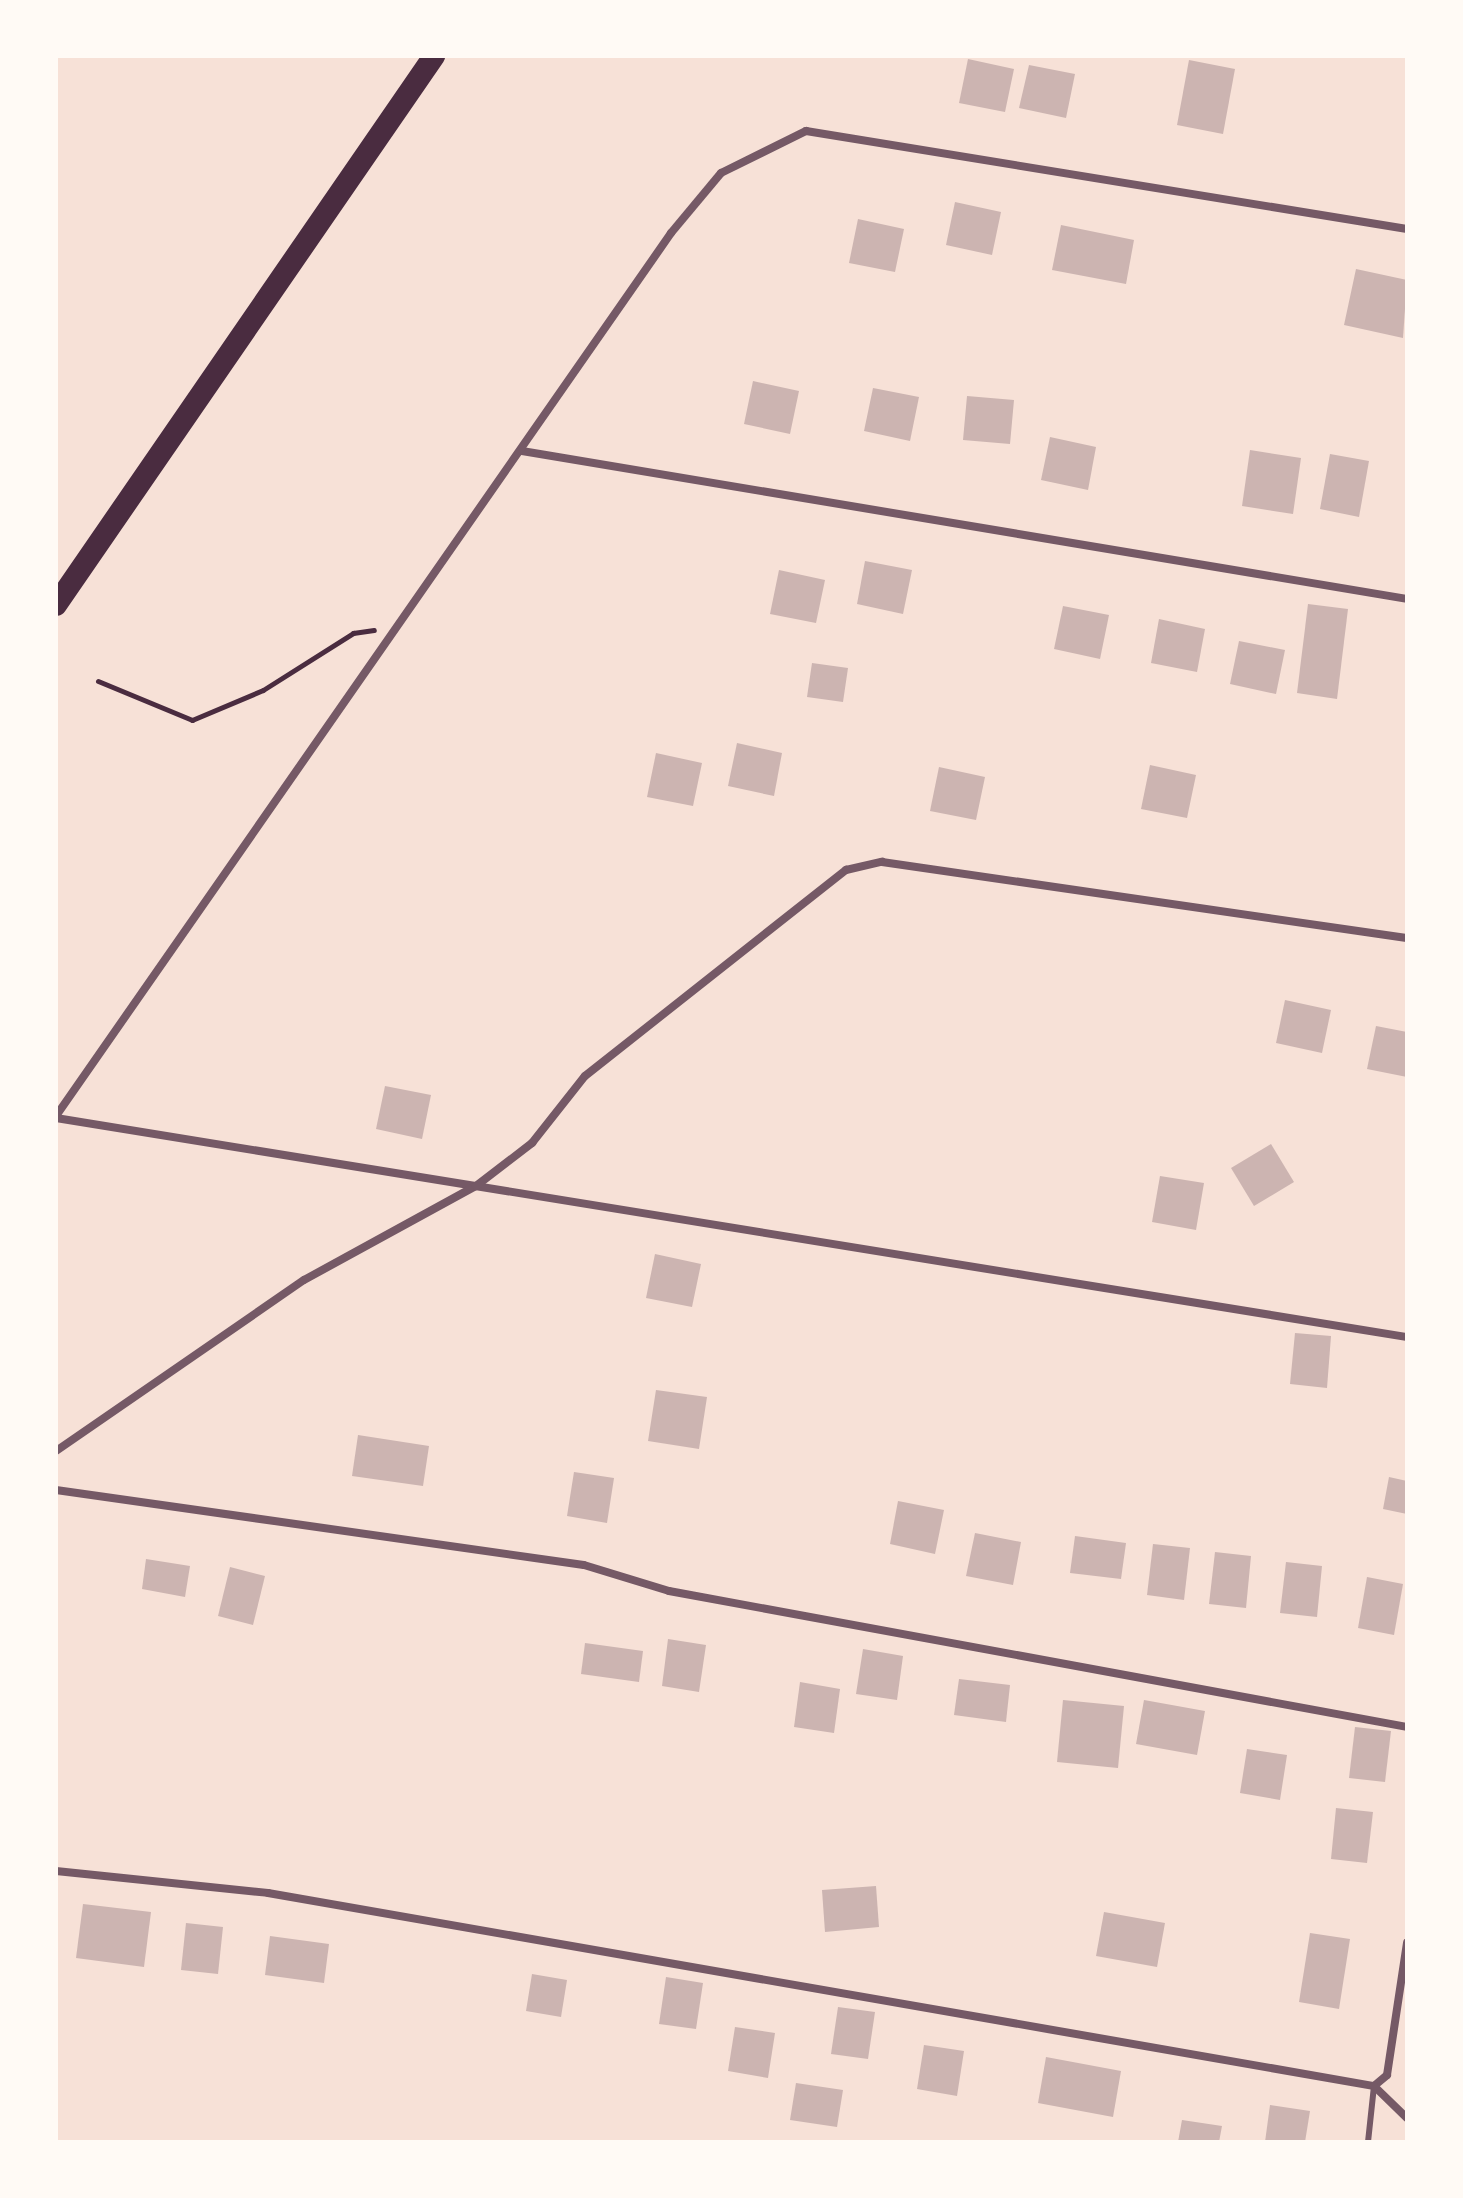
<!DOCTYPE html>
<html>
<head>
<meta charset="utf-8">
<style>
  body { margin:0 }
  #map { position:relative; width:1463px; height:2198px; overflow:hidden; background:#f7e1d7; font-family:"Source Serif 4",serif }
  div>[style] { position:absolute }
  .building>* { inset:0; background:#ccb4b1 }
  .path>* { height:5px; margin:-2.5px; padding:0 2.5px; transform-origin:2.5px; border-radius:2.5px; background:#4a2c40 }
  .service>* { height:6px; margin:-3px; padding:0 3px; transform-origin:3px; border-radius:3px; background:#755966 }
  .minor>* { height:8px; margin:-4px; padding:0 4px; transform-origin:4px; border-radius:4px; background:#755966 }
  .trunk>* { height:22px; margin:-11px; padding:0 11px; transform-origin:11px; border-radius:11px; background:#4a2c40 }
  span { translate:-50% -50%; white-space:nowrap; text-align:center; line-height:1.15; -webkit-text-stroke:6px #fffaf5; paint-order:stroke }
  .frame { position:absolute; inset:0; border:58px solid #fffaf5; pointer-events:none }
</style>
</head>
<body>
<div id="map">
  <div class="building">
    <div style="clip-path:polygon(968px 59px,1014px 69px,1005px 112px,959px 103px)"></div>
    <div style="clip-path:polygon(1189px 60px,1235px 69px,1223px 134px,1177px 125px)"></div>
    <div style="clip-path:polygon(1029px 65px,1075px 74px,1066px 118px,1019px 108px)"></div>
    <div style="clip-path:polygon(955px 202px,1001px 212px,992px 255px,946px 245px)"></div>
    <div style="clip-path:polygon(858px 219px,904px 229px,895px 272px,849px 263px)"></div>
    <div style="clip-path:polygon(1061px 225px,1134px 240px,1126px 284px,1052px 270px)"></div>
    <div style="clip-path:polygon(1356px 269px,1407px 280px,1403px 338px,1344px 325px)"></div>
    <div style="clip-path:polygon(753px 381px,799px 391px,790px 434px,744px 424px)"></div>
    <div style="clip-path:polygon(873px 388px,919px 397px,910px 441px,864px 431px)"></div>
    <div style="clip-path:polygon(967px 396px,1014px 400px,1010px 444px,963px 440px)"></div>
    <div style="clip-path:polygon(1050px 437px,1096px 447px,1088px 490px,1041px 480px)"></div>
    <div style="clip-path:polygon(1250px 450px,1301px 458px,1293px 514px,1242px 506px)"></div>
    <div style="clip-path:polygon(1330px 454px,1369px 461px,1359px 517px,1320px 509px)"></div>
    <div style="clip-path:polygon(865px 561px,912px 570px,903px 614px,857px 604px)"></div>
    <div style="clip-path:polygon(779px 570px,825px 580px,816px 623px,770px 614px)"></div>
    <div style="clip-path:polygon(1308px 604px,1348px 609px,1337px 699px,1297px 693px)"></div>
    <div style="clip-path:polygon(1063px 606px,1109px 615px,1100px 659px,1054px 649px)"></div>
    <div style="clip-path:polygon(1159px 619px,1205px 629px,1197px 672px,1151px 663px)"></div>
    <div style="clip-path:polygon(1239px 641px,1285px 650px,1276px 694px,1230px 684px)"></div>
    <div style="clip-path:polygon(812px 663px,848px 668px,843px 702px,807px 697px)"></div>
    <div style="clip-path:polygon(737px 743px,782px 753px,774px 796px,728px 786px)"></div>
    <div style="clip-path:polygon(656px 753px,702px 763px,693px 806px,647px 797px)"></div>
    <div style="clip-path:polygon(1150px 765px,1196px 775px,1187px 818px,1141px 809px)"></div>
    <div style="clip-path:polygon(939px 767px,985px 777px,976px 820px,930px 811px)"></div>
    <div style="clip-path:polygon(1285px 1000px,1331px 1010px,1322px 1053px,1276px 1043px)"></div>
    <div style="clip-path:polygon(1376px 1026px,1407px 1032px,1407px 1077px,1367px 1069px)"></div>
    <div style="clip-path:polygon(385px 1086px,431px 1095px,422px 1139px,376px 1129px)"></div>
    <div style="clip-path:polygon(1271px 1144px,1294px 1182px,1254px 1206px,1231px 1168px)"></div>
    <div style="clip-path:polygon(1160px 1176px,1204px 1183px,1196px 1230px,1152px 1222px)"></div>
    <div style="clip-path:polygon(655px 1254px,701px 1264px,692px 1307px,646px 1298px)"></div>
    <div style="clip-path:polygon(1295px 1333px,1331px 1336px,1327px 1388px,1290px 1384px)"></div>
    <div style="clip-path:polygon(656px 1390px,707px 1397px,699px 1449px,648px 1441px)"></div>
    <div style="clip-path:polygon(358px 1435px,429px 1446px,423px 1486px,352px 1476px)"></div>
    <div style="clip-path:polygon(574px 1472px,614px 1478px,607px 1523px,567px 1516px)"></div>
    <div style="clip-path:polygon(1389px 1477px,1407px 1481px,1407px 1514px,1383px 1509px)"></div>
    <div style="clip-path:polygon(898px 1501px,944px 1510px,935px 1554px,890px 1544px)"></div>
    <div style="clip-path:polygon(975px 1533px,1021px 1542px,1013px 1585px,966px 1576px)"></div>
    <div style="clip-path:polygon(1075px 1536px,1126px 1543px,1121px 1579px,1070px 1573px)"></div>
    <div style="clip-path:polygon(1153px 1544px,1190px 1548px,1184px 1600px,1147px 1595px)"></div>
    <div style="clip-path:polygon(1215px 1552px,1251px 1556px,1246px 1608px,1209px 1604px)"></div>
    <div style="clip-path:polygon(146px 1559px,190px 1566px,185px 1597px,142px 1589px)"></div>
    <div style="clip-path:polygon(1286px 1562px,1322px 1566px,1317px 1617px,1280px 1613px)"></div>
    <div style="clip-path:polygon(230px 1567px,265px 1576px,253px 1625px,218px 1616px)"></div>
    <div style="clip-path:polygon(1367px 1577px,1403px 1584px,1394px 1635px,1358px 1628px)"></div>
    <div style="clip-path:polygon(668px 1639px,706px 1645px,699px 1692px,662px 1686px)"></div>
    <div style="clip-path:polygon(585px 1643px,643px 1651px,639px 1682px,581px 1674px)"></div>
    <div style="clip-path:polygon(863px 1649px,903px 1656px,897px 1700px,856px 1694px)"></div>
    <div style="clip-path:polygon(959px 1679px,1010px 1685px,1006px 1722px,954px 1715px)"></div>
    <div style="clip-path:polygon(800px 1682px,840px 1689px,834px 1733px,794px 1727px)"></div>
    <div style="clip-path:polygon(1063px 1700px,1124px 1706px,1118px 1768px,1057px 1762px)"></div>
    <div style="clip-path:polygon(1144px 1700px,1205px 1711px,1197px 1755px,1136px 1744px)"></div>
    <div style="clip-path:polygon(1355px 1727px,1391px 1731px,1385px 1782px,1349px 1778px)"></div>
    <div style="clip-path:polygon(1247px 1749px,1287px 1755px,1280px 1800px,1240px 1793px)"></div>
    <div style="clip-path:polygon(1336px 1808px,1373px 1812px,1367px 1863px,1331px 1859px)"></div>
    <div style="clip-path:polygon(876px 1886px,879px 1927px,825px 1932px,822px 1890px)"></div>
    <div style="clip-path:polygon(83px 1904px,151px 1912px,144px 1967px,76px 1958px)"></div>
    <div style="clip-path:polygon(1104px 1912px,1165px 1923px,1157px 1967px,1096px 1956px)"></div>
    <div style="clip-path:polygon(186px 1923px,223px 1927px,218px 1974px,181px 1970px)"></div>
    <div style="clip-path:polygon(1310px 1933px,1350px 1939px,1339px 2009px,1299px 2002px)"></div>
    <div style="clip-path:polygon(270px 1936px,329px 1944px,324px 1983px,265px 1975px)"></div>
    <div style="clip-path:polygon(532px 1974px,567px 1980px,561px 2017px,526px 2011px)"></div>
    <div style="clip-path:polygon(666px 1977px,703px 1983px,696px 2029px,659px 2024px)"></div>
    <div style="clip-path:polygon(838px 2007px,875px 2012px,868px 2059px,831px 2054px)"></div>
    <div style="clip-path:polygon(735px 2027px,775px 2033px,768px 2078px,728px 2071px)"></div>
    <div style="clip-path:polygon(924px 2045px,964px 2051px,957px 2096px,917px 2089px)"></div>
    <div style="clip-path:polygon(1046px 2057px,1121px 2071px,1113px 2117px,1038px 2103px)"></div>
    <div style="clip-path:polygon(796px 2083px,843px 2090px,837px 2127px,790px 2120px)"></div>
    <div style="clip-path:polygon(1270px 2105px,1310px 2111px,1305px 2142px,1265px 2142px)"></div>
    <div style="clip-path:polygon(1182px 2120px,1222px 2126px,1219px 2142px,1178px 2142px)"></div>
  </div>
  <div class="path">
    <div style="left:98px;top:681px;width:102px;rotate:22.5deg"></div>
    <div style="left:192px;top:720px;width:77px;rotate:-22.9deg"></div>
    <div style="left:263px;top:690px;width:107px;rotate:-32.3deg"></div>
    <div style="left:353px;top:633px;width:21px;rotate:-8deg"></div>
  </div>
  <div class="service">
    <div style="left:1368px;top:2142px;width:56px;rotate:-83.9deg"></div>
  </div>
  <div class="minor">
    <div style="left:522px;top:451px;width:897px;rotate:9.49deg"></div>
    <div style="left:56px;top:1116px;width:1076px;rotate:-55.14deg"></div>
    <div style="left:671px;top:233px;width:78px;rotate:-50.2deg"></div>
    <div style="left:721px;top:173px;width:95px;rotate:-26.3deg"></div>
    <div style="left:806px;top:131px;width:609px;rotate:9.26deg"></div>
    <div style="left:56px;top:1118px;width:1369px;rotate:9.21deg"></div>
    <div style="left:56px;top:1451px;width:301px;rotate:-34.6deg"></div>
    <div style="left:304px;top:1280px;width:196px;rotate:-28.7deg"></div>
    <div style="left:476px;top:1186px;width:71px;rotate:-37.5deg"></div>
    <div style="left:532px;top:1143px;width:85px;rotate:-51.7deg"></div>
    <div style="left:585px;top:1076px;width:333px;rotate:-38.3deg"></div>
    <div style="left:846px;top:870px;width:37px;rotate:-13deg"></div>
    <div style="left:882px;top:862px;width:530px;rotate:8.24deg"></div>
    <div style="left:56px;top:1490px;width:533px;rotate:8.08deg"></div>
    <div style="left:584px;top:1565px;width:89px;rotate:17deg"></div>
    <div style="left:669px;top:1591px;width:750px;rotate:10.44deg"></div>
    <div style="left:56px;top:1871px;width:213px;rotate:5.9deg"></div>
    <div style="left:268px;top:1893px;width:1123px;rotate:9.9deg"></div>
    <div style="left:1374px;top:2086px;width:17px;rotate:-40deg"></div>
    <div style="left:1387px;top:2075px;width:134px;rotate:-81.4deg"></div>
    <div style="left:1374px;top:2086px;width:46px;rotate:44.1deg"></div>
  </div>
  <div class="trunk">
    <div style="left:56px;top:605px;width:667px;rotate:-55.45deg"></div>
  </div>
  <div class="frame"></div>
</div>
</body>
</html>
